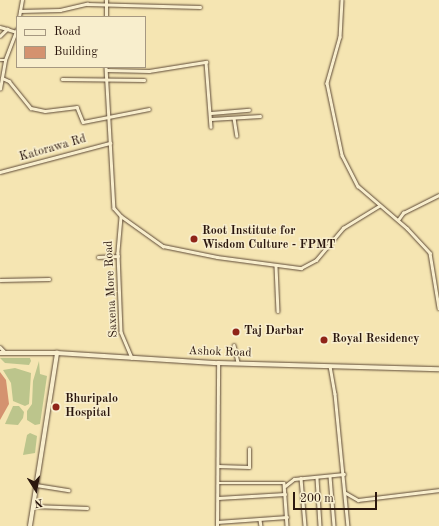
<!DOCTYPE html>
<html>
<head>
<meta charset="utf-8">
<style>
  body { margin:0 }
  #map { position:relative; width:439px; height:526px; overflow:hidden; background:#f5e5b2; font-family:"Old Standard TT",serif }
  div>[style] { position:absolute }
  .green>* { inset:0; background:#bcc58c }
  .building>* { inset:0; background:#d4926f }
  .roads { filter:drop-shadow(0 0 1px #5e4a37) drop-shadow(0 0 1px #5e4a37) }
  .street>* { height:2.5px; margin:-1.25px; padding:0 1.25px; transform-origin:1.25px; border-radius:1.25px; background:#f8eecd }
  .secondary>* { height:3.5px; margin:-1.75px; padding:0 1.75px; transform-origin:1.75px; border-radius:1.75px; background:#f8eecd }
  .dots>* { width:11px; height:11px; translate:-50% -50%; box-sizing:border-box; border:2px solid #f8eecd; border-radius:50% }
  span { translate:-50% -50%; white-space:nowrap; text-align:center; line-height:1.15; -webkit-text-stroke:3px #f8eecd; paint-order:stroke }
  .street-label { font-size:12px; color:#2b170e }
  .poi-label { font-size:12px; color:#2b170e; font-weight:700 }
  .left { translate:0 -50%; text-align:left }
  .legend { position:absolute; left:16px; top:16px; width:130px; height:52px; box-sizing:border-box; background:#f8eecd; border:1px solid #a69881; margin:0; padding:5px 7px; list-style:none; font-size:12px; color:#2b170e }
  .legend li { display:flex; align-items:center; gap:8px; height:20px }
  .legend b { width:20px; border:1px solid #a69881 }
  .north { position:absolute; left:16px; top:470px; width:40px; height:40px; -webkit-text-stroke:3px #f8eecd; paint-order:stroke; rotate:169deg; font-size:11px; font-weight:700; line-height:16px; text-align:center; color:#2b170e }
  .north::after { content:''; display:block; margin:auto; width:14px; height:18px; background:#2b170e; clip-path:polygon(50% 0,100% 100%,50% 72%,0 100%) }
  .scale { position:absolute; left:293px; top:492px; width:84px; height:18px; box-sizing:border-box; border:2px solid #2b170e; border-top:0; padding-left:5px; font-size:12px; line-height:14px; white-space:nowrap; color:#2b170e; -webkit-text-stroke:3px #f8eecd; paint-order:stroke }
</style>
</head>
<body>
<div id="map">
  <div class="green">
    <div style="clip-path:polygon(0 358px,30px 358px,31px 361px,29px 365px,5px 363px)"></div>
    <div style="clip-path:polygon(39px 361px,40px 374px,47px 376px,40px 424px,35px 425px,27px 420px,27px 411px,32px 404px,33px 381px)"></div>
    <div style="clip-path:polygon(15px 368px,31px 373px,29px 404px,25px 406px,13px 401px,11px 383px,3px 370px)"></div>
    <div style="clip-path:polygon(13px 406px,19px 406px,24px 412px,23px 418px,18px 425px,5px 424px)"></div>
    <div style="clip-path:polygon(30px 433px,37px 436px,35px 453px,23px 455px,27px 435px)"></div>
  </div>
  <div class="building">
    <div style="clip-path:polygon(0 372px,6px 380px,9px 404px,0 420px)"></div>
  </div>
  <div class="roads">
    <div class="street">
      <div style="left:342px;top:0;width:37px;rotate:93deg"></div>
      <div style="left:340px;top:37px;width:48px;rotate:105.8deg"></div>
      <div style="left:327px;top:83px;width:74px;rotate:78.2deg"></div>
      <div style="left:342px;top:155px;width:35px;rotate:63deg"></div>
      <div style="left:358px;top:186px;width:65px;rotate:40.6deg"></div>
      <div style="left:407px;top:228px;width:34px;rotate:47deg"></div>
      <div style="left:430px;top:253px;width:56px;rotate:80.7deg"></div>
      <div style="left:20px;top:11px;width:40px;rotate:-1.4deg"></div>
      <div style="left:60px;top:10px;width:28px;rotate:-13deg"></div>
      <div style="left:87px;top:4px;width:113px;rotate:1.5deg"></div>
      <div style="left:19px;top:17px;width:17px;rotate:-80deg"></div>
      <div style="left:106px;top:17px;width:17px;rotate:-90deg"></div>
      <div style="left:0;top:27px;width:7px;rotate:16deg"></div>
      <div style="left:0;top:36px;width:10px;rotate:-45deg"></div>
      <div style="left:7px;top:29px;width:9px;rotate:18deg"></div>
      <div style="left:0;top:60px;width:5px"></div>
      <div style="left:106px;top:67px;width:141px;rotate:86.8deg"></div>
      <div style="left:114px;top:208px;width:11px;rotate:49deg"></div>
      <div style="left:121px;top:216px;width:52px;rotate:35.5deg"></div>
      <div style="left:163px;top:246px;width:55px;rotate:11.5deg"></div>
      <div style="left:217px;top:257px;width:85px;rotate:7.5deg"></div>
      <div style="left:301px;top:268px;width:17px;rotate:-28deg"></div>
      <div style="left:316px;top:260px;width:42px;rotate:-49.8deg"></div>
      <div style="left:343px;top:228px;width:42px;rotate:-31.4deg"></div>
      <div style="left:106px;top:70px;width:43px;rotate:1.3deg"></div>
      <div style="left:149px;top:71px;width:58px;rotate:-9deg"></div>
      <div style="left:206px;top:62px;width:65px;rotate:85.6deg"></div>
      <div style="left:2px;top:78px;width:8px;rotate:23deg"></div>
      <div style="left:9px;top:81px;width:35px;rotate:51deg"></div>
      <div style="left:31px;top:108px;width:14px;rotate:12deg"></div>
      <div style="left:45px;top:111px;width:32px;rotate:-7deg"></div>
      <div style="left:77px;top:107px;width:16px;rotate:68deg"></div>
      <div style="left:83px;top:122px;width:67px;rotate:-11.1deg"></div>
      <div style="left:62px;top:79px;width:82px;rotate:0.7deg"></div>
      <div style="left:0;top:89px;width:29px;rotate:-80deg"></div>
      <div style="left:5px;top:60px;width:33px;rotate:-69deg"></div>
      <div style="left:211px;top:113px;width:38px;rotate:-5deg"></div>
      <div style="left:234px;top:118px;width:18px;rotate:81deg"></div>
      <div style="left:211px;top:119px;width:49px;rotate:-3.5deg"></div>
      <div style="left:0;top:172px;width:114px;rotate:-14.8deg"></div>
      <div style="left:121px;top:217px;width:36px;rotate:95deg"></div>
      <div style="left:118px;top:253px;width:79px;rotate:87.8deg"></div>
      <div style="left:121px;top:332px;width:28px;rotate:67deg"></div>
      <div style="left:398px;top:220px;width:9px;rotate:-54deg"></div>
      <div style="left:403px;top:213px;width:40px;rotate:-26.6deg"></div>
      <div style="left:98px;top:257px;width:20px;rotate:-3deg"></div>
      <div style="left:276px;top:266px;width:45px;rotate:87.5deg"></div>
      <div style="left:0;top:280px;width:49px;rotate:-1.2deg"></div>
      <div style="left:234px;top:345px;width:18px;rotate:77deg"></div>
      <div style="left:0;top:347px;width:8px;rotate:45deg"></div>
      <div style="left:330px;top:366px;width:28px;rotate:80deg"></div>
      <div style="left:335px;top:394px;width:133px;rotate:84.4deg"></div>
      <div style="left:218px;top:466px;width:31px;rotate:2deg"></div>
      <div style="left:249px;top:467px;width:18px;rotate:-90deg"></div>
      <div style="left:330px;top:476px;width:50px;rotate:85.4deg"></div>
      <div style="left:301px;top:478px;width:48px;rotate:85.2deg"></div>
      <div style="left:317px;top:478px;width:48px;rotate:86.4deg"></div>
      <div style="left:218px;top:483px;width:66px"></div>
      <div style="left:284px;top:483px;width:43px;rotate:86deg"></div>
      <div style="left:36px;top:485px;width:33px;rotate:9deg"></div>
      <div style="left:285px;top:486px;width:11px;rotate:-38deg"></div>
      <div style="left:294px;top:479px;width:50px;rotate:-5.7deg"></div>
      <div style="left:346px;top:493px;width:14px;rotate:30deg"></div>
      <div style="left:358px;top:500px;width:82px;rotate:-7deg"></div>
      <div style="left:218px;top:498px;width:67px;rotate:-3.4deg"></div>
      <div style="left:33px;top:506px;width:54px;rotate:2.1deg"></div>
      <div style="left:260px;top:520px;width:6px;rotate:81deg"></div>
      <div style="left:217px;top:522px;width:70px;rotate:-4.1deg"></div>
      <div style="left:217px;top:526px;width:163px;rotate:-89.6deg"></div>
    </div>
    <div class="secondary">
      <div style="left:0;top:353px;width:57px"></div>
      <div style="left:57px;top:353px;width:161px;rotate:3.6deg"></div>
      <div style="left:218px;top:363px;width:221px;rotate:1.6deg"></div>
      <div style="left:30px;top:526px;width:175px;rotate:-81.1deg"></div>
    </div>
  </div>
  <div class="dots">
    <div style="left:194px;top:239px;background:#8f2418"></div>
    <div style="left:236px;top:332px;background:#8f2418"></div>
    <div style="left:324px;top:340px;background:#8f2418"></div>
    <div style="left:56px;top:407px;background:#8f2418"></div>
  </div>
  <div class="street-label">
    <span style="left:53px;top:149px;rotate:-16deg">Katorawa Rd</span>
    <span style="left:112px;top:289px;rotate:-93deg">Saxena More Road</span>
    <span style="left:220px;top:353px;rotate:2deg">Ashok Road</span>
  </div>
  <div class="poi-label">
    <span class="left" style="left:202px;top:239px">Root Institute for<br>Wisdom Culture - FPMT</span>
    <span class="left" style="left:244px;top:332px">Taj Darbar</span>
    <span class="left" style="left:332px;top:340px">Royal Residency</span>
    <span class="left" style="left:65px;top:407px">Bhuripalo<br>Hospital</span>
  </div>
  <ul class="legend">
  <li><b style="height:5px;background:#f8eecd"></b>Road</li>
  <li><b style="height:11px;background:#d4926f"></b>Building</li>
  </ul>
  <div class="north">N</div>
  <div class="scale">200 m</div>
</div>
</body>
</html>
